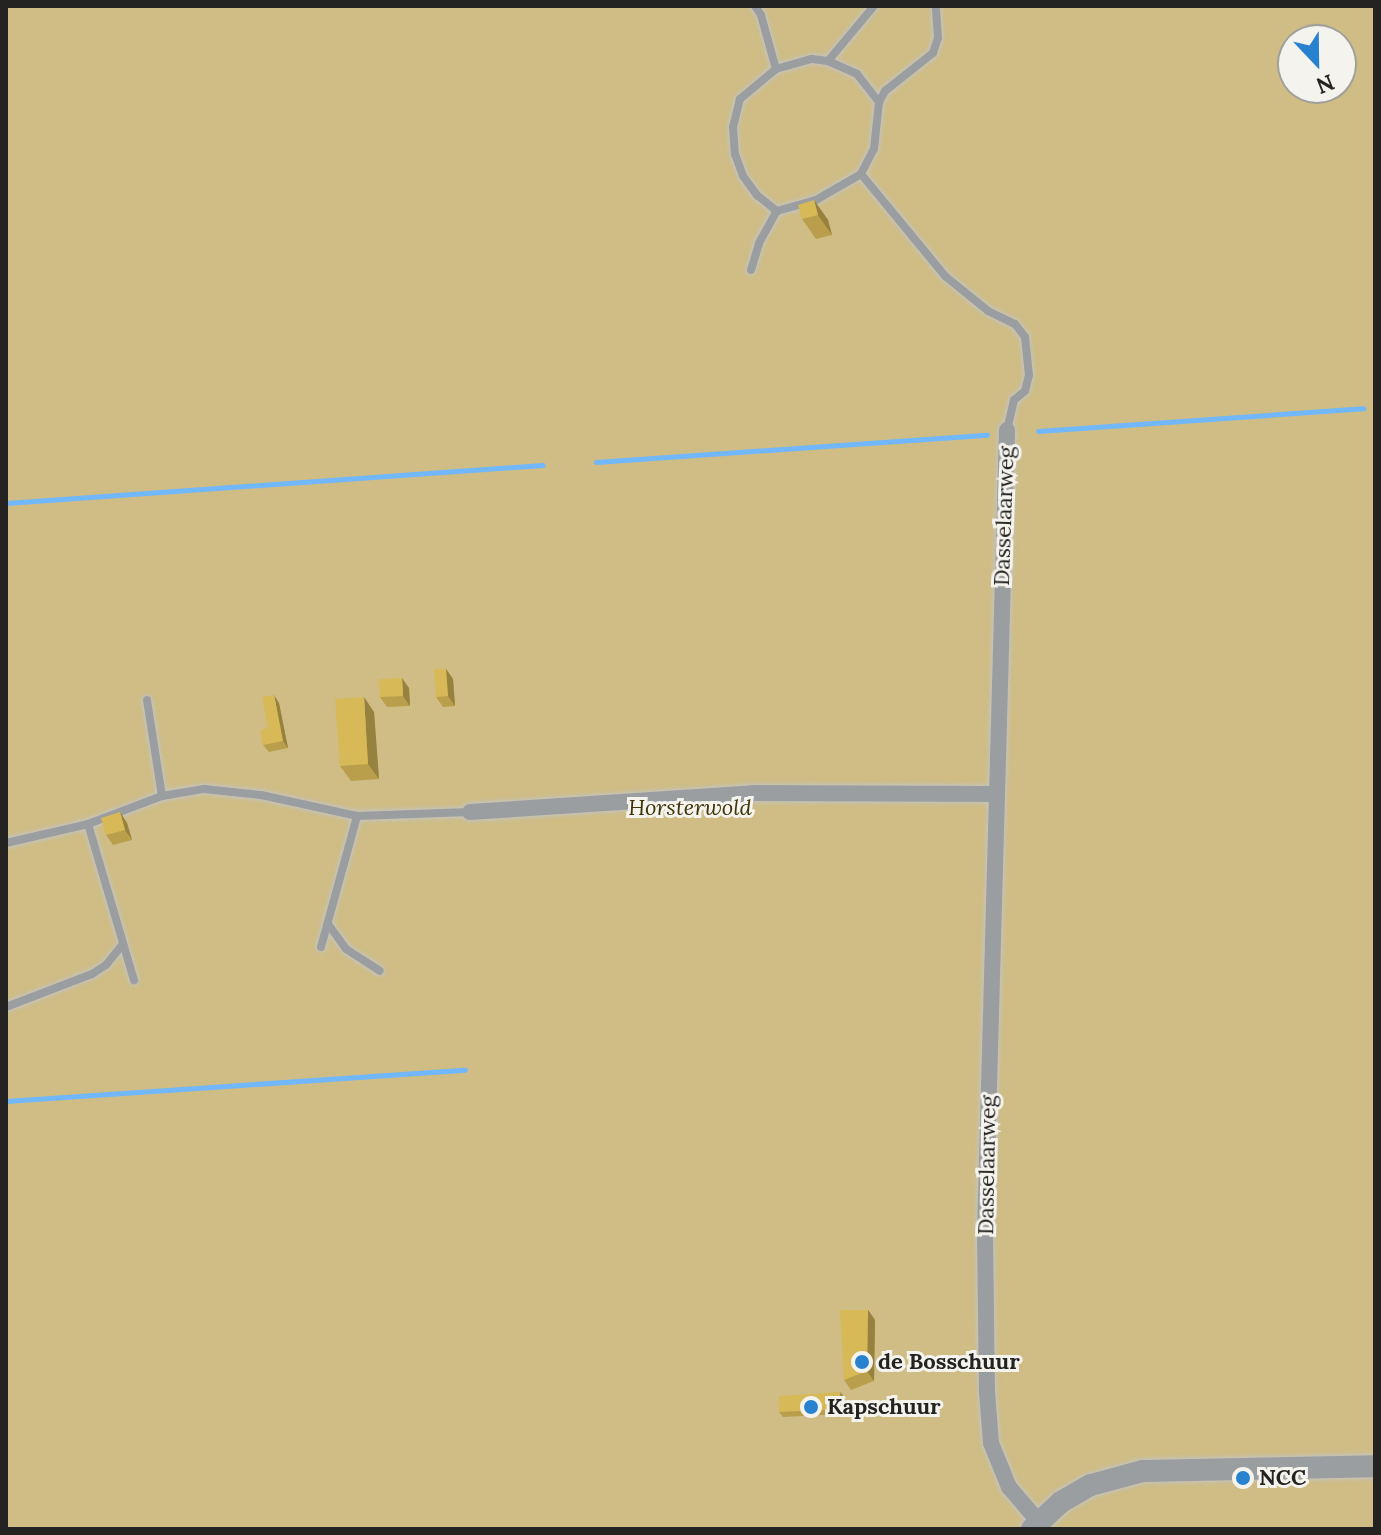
<!DOCTYPE html>
<html>
<head>
<meta charset="utf-8">
<style>
  body { margin:0 }
  #map { position:relative; width:1381px; height:1535px; overflow:hidden; background:#e8e6df; font-family:Lora,serif }
  div>[style] { position:absolute }
  .green>* { inset:0; background:#cfbd85 }
  .stream>* { height:5px; margin:-2.5px; padding:0 2.5px; transform-origin:2.5px; border-radius:2.5px; background:#71b7fb }
  .roads { filter:drop-shadow(0 0 2px #c5c3bd) drop-shadow(0 0 2px #c5c3bd) }
  .service>* { height:8px; margin:-4px; padding:0 4px; transform-origin:4px; border-radius:4px; background:#9b9ea0 }
  .minor>* { height:16px; margin:-8px; padding:0 8px; transform-origin:8px; border-radius:8px; background:#9b9ea0 }
  .tertiary>* { height:22px; margin:-11px; padding:0 11px; transform-origin:11px; border-radius:11px; background:#9b9ea0 }
  .wall>* { inset:0; background:#b99f4c }
  .shaded-wall>* { inset:0; background:#96823e }
  .building>* { inset:0; background:#d7b958 }
  .dots>* { width:22px; height:22px; translate:-50% -50%; box-sizing:border-box; border:4px solid #f5f3ed; border-radius:50% }
  span { translate:-50% -50%; white-space:nowrap; text-align:center; line-height:1.15; -webkit-text-stroke:6px #f5f3ed; paint-order:stroke }
  .street-label { font-size:22px; color:#242321 }
  .park-label { font-size:22px; color:#3f3307; font-style:italic }
  .poi-label { font-size:22px; color:#242321; font-weight:700 }
  .left { translate:0 -50%; text-align:left }
  .frame { position:absolute; inset:0; border:8px solid #242321; pointer-events:none }
  .north { position:absolute; left:1277px; top:24px; width:80px; height:80px; box-sizing:border-box; background:#f5f3ed; border:2px solid #a1a09b; border-radius:50%; rotate:158deg; font-size:22px; font-weight:700; line-height:32px; text-align:center; color:#242321 }
  .north::after { content:''; display:block; margin:auto; width:28px; height:36px; background:#2882cf; clip-path:polygon(50% 0,100% 100%,50% 72%,0 100%) }
</style>
</head>
<body>
<div id="map">
  <div class="green">
    <div style="clip-path:polygon(evenodd,6px 6px,1375px 6px,1375px 1529px,6px 1529px,6px 6px,1293px 40px,1341px 40px,1341px 88px,1293px 88px,1293px 40px)"></div>
  </div>
  <div class="stream">
    <div style="left:1038px;top:431px;width:326px;rotate:-4deg"></div>
    <div style="left:596px;top:462px;width:392px;rotate:-4deg"></div>
    <div style="left:6px;top:503px;width:538px;rotate:-4.05deg"></div>
    <div style="left:6px;top:1101px;width:460px;rotate:-3.9deg"></div>
  </div>
  <div class="roads">
    <div class="service">
      <div style="left:755px;top:6px;width:11px;rotate:56deg"></div>
      <div style="left:761px;top:15px;width:56px;rotate:74.5deg"></div>
      <div style="left:776px;top:69px;width:47px;rotate:140.2deg"></div>
      <div style="left:740px;top:99px;width:29px;rotate:104deg"></div>
      <div style="left:733px;top:127px;width:27px;rotate:86deg"></div>
      <div style="left:735px;top:154px;width:23px;rotate:70deg"></div>
      <div style="left:743px;top:176px;width:24px;rotate:54deg"></div>
      <div style="left:757px;top:195px;width:26px;rotate:39deg"></div>
      <div style="left:777px;top:211px;width:41px;rotate:-15.8deg"></div>
      <div style="left:816px;top:200px;width:52px;rotate:-30deg"></div>
      <div style="left:861px;top:174px;width:132px;rotate:50.5deg"></div>
      <div style="left:945px;top:276px;width:55px;rotate:39.1deg"></div>
      <div style="left:988px;top:311px;width:30px;rotate:26deg"></div>
      <div style="left:1015px;top:324px;width:16px;rotate:52deg"></div>
      <div style="left:1025px;top:337px;width:38px;rotate:84deg"></div>
      <div style="left:1029px;top:375px;width:16px;rotate:104deg"></div>
      <div style="left:1025px;top:391px;width:14px;rotate:141deg"></div>
      <div style="left:1014px;top:400px;width:31px;rotate:103deg"></div>
      <div style="left:828px;top:61px;width:72px;rotate:-50.1deg"></div>
      <div style="left:776px;top:69px;width:37px;rotate:-16deg"></div>
      <div style="left:812px;top:59px;width:16px;rotate:7deg"></div>
      <div style="left:828px;top:61px;width:32px;rotate:24deg"></div>
      <div style="left:857px;top:74px;width:36px;rotate:52deg"></div>
      <div style="left:861px;top:174px;width:28px;rotate:-63deg"></div>
      <div style="left:874px;top:149px;width:47px;rotate:-83.9deg"></div>
      <div style="left:879px;top:102px;width:13px;rotate:-61deg"></div>
      <div style="left:885px;top:91px;width:61px;rotate:-38.4deg"></div>
      <div style="left:933px;top:53px;width:16px;rotate:-72deg"></div>
      <div style="left:938px;top:38px;width:32px;rotate:-94deg"></div>
      <div style="left:751px;top:270px;width:28px;rotate:-73deg"></div>
      <div style="left:759px;top:243px;width:37px;rotate:-61deg"></div>
      <div style="left:147px;top:700px;width:97px;rotate:81.1deg"></div>
      <div style="left:88px;top:824px;width:163px;rotate:73.6deg"></div>
      <div style="left:6px;top:843px;width:84px;rotate:-13deg"></div>
      <div style="left:88px;top:824px;width:79px;rotate:-20.7deg"></div>
      <div style="left:162px;top:796px;width:43px;rotate:-9.5deg"></div>
      <div style="left:204px;top:789px;width:57px;rotate:6deg"></div>
      <div style="left:261px;top:795px;width:98px;rotate:12.3deg"></div>
      <div style="left:357px;top:816px;width:113px;rotate:-2deg"></div>
      <div style="left:328px;top:924px;width:31px;rotate:54deg"></div>
      <div style="left:346px;top:949px;width:40px;rotate:32.9deg"></div>
      <div style="left:321px;top:947px;width:136px;rotate:-74.6deg"></div>
      <div style="left:6px;top:1007px;width:92px;rotate:-21deg"></div>
      <div style="left:92px;top:974px;width:17px;rotate:-33deg"></div>
      <div style="left:106px;top:965px;width:27px;rotate:-51deg"></div>
    </div>
    <div class="minor">
      <div style="left:1007px;top:430px;width:802px;rotate:91.57deg"></div>
      <div style="left:985px;top:1232px;width:160px;rotate:89.3deg"></div>
      <div style="left:987px;top:1392px;width:51px;rotate:85.5deg"></div>
      <div style="left:991px;top:1443px;width:48px;rotate:67.8deg"></div>
      <div style="left:1009px;top:1487px;width:45px;rotate:49.5deg"></div>
      <div style="left:470px;top:812px;width:284px;rotate:-3.8deg"></div>
      <div style="left:753px;top:793px;width:243px;rotate:0.2deg"></div>
    </div>
    <div class="tertiary">
      <div style="left:1032px;top:1529px;width:40px;rotate:-43deg"></div>
      <div style="left:1061px;top:1502px;width:34px;rotate:-30deg"></div>
      <div style="left:1091px;top:1485px;width:54px;rotate:-15.1deg"></div>
      <div style="left:1143px;top:1471px;width:232px;rotate:-1.2deg"></div>
    </div>
  </div>
  <div class="wall">
    <div style="clip-path:polygon(814px 200px,828px 220px,832px 235px,816px 239px,802px 219px)"></div>
    <div style="clip-path:polygon(446px 669px,453px 679px,455px 706px,443px 707px,436px 697px)"></div>
    <div style="clip-path:polygon(409px 688px,410px 706px,387px 707px,380px 697px)"></div>
    <div style="clip-path:polygon(279px 703px,288px 748px,269px 752px,263px 745px)"></div>
    <div style="clip-path:polygon(374px 712px,379px 779px,351px 781px,340px 766px)"></div>
    <div style="clip-path:polygon(120px 812px,127px 823px,132px 840px,113px 845px,106px 835px)"></div>
    <div style="clip-path:polygon(868px 1310px,875px 1320px,874px 1381px,851px 1390px,844px 1380px)"></div>
    <div style="clip-path:polygon(844px 1397px,844px 1414px,783px 1417px,779px 1412px)"></div>
  </div>
  <div class="shaded-wall">
    <div style="clip-path:polygon(814px 200px,828px 220px,832px 235px,818px 215px)"></div>
    <div style="clip-path:polygon(446px 669px,453px 679px,455px 706px,448px 696px)"></div>
    <div style="clip-path:polygon(402px 678px,409px 688px,410px 706px,403px 696px)"></div>
    <div style="clip-path:polygon(274px 695px,279px 703px,288px 748px,283px 741px)"></div>
    <div style="clip-path:polygon(364px 697px,374px 712px,379px 779px,368px 764px)"></div>
    <div style="clip-path:polygon(120px 812px,127px 823px,132px 840px,125px 830px)"></div>
    <div style="clip-path:polygon(868px 1310px,875px 1320px,874px 1381px,867px 1371px)"></div>
    <div style="clip-path:polygon(840px 1392px,844px 1397px,844px 1414px,841px 1409px)"></div>
  </div>
  <div class="building">
    <div style="clip-path:polygon(814px 200px,818px 215px,802px 219px,798px 205px)"></div>
    <div style="clip-path:polygon(434px 669px,446px 669px,448px 696px,436px 697px)"></div>
    <div style="clip-path:polygon(402px 678px,403px 696px,380px 697px,379px 679px)"></div>
    <div style="clip-path:polygon(274px 695px,283px 741px,263px 745px,260px 730px,268px 728px,262px 697px)"></div>
    <div style="clip-path:polygon(364px 697px,368px 764px,340px 766px,335px 699px)"></div>
    <div style="clip-path:polygon(120px 812px,125px 830px,106px 835px,101px 818px)"></div>
    <div style="clip-path:polygon(840px 1310px,868px 1310px,867px 1371px,844px 1380px)"></div>
    <div style="clip-path:polygon(840px 1392px,841px 1409px,779px 1412px,779px 1396px)"></div>
  </div>
  <div class="dots">
    <div style="left:862px;top:1362px;background:#2882cf"></div>
    <div style="left:811px;top:1407px;background:#2882cf"></div>
    <div style="left:1243px;top:1478px;background:#2882cf"></div>
  </div>
  <div class="street-label">
    <span style="left:1004px;top:516px;rotate:-88deg">Dasselaarweg</span>
    <span style="left:987px;top:1165px;rotate:-89deg">Dasselaarweg</span>
  </div>
  <div class="park-label">
    <span style="left:690px;top:808px">Horsterwold</span>
  </div>
  <div class="poi-label">
    <span class="left" style="left:878px;top:1362px">de Bosschuur</span>
    <span class="left" style="left:827px;top:1407px">Kapschuur</span>
    <span class="left" style="left:1259px;top:1478px">NCC</span>
  </div>
  <div class="frame"></div>
  <div class="north">N</div>
</div>
</body>
</html>
